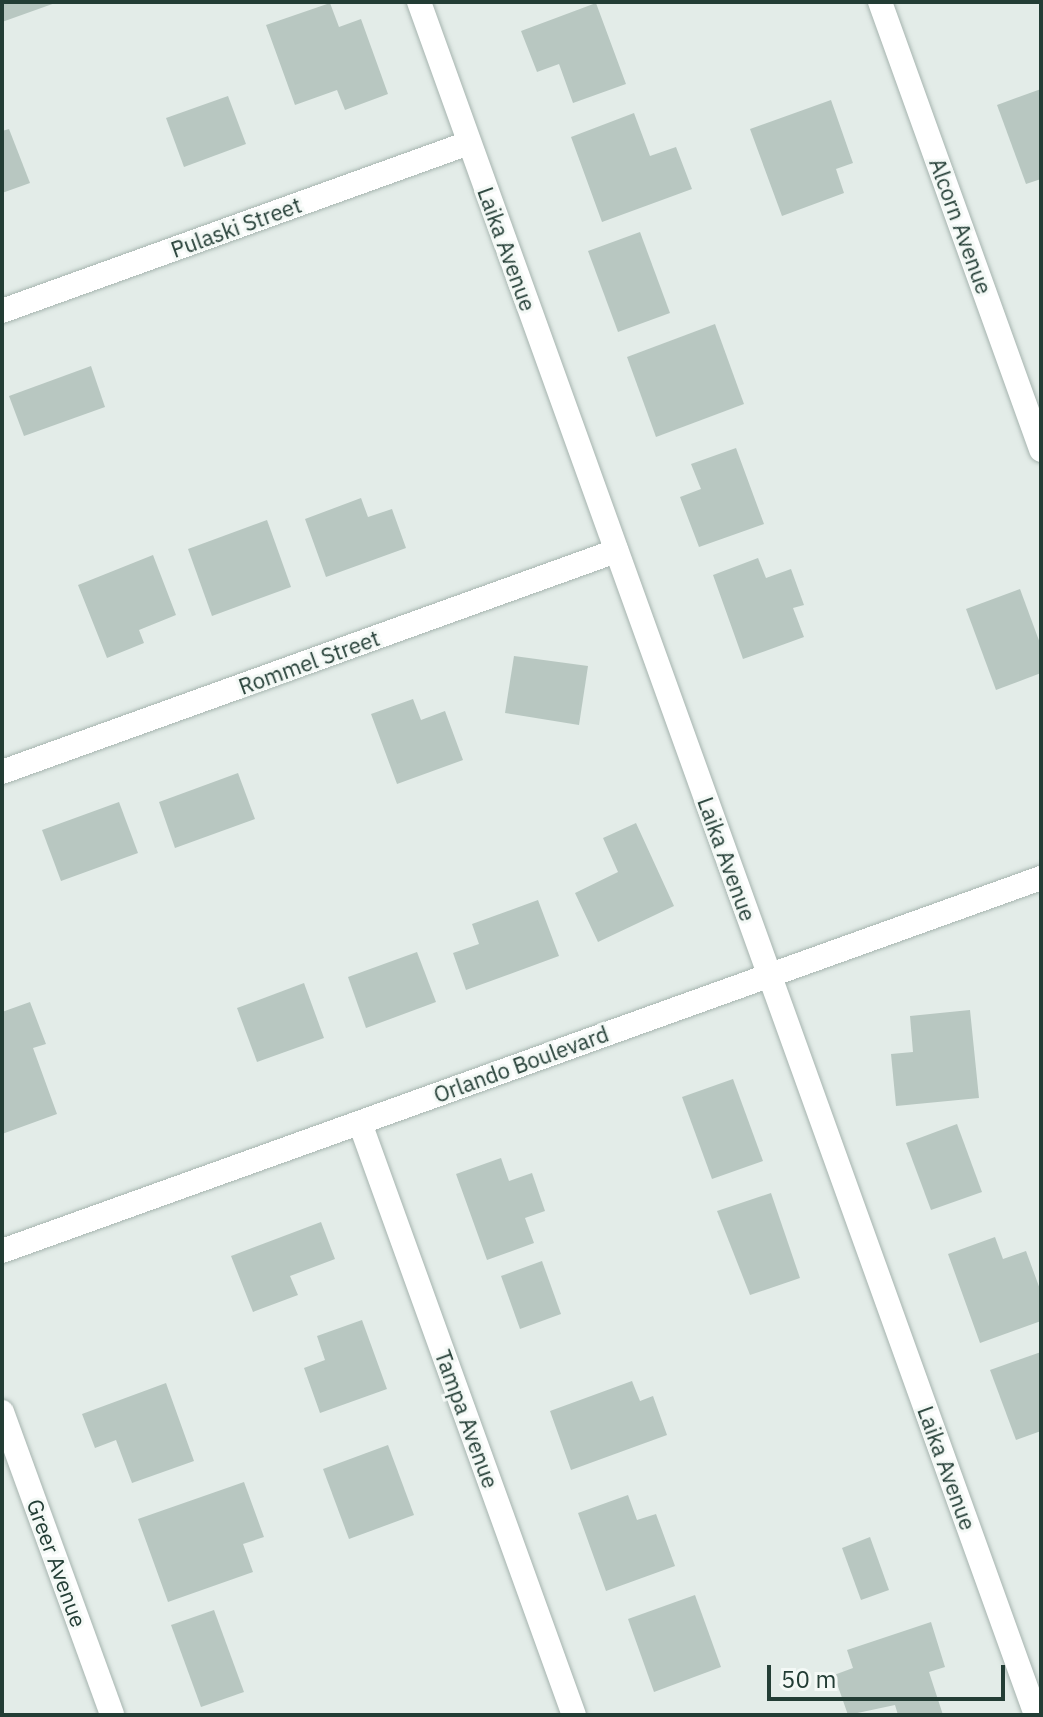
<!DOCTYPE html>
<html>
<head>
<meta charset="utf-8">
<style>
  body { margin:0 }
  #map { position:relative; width:1043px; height:1717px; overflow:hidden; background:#e3ece8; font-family:"IBM Plex Sans",sans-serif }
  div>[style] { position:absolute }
  .building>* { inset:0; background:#b8c7c1 }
  .roads { filter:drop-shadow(0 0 2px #a6b4af) drop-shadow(0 0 2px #a6b4af) }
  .minor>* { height:24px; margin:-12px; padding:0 12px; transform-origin:12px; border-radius:12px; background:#fff }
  span { translate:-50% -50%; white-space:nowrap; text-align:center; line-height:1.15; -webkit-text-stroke:6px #f4f9f6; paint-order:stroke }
  .street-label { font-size:22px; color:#233d35 }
  .frame { position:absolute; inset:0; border:4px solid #233d35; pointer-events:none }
  .scale { position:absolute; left:767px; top:1665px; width:238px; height:36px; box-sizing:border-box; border:4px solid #233d35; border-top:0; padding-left:10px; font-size:24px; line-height:28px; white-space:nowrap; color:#233d35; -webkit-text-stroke:6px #f4f9f6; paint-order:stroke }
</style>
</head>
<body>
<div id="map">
  <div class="building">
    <div style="clip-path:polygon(2px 2px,58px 2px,2px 22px)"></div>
    <div style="clip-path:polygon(330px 3px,339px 27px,361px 19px,388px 94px,345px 110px,337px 90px,295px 105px,266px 25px)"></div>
    <div style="clip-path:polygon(596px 3px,626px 84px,573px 103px,559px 64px,537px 72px,521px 31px)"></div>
    <div style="clip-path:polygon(1041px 89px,1041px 179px,1026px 184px,997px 105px)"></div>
    <div style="clip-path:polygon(228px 96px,246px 144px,184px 167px,166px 118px)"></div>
    <div style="clip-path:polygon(831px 100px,853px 163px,836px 169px,844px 193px,782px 216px,750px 129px)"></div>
    <div style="clip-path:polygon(634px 113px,650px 156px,676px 147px,692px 189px,602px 222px,571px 137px)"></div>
    <div style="clip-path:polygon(9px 129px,30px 183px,2px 193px,2px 131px)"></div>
    <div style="clip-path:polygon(640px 232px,670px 313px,618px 332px,588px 251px)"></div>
    <div style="clip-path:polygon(715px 324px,744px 404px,656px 437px,627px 357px)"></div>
    <div style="clip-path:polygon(91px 366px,105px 407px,24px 436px,9px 396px)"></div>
    <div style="clip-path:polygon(736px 448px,764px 524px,699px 547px,680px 497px,701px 489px,691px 464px)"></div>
    <div style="clip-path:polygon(361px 498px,368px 517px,392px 509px,406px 548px,326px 577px,305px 519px)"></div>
    <div style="clip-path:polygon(267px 520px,291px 587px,212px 616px,188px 549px)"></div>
    <div style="clip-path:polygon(153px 555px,176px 615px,139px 630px,144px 643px,107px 658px,78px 585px)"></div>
    <div style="clip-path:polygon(758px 558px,766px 578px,791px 569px,804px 605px,793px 608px,804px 637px,743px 659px,713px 575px)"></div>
    <div style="clip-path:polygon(1020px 589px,1041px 646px,1041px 673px,996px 690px,966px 609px)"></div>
    <div style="clip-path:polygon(514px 656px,588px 666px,579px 725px,505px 713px)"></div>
    <div style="clip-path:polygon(413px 699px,421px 720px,445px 711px,463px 760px,397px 784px,371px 714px)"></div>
    <div style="clip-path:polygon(238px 773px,255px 819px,175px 848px,159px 802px)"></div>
    <div style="clip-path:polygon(119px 802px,138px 853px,61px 881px,42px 830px)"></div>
    <div style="clip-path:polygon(636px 823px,674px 906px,598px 942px,575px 893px,618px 872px,603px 838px)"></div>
    <div style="clip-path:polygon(538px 900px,559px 956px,466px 990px,453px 953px,479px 944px,472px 924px)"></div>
    <div style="clip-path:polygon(417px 952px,436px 1002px,366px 1028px,348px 977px)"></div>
    <div style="clip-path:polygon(304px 983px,324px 1038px,257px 1062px,237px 1008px)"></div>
    <div style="clip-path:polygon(30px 1002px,46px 1044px,33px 1048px,57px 1114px,2px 1134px,2px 1012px)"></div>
    <div style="clip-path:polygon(970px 1010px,979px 1098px,896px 1106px,891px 1054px,913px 1052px,910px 1016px)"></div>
    <div style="clip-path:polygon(733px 1079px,763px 1161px,712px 1179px,682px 1097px)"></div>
    <div style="clip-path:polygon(957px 1124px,982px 1192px,931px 1210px,906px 1143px)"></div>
    <div style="clip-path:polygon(501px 1158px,509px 1181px,532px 1173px,545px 1211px,525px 1218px,534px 1243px,487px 1260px,456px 1174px)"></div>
    <div style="clip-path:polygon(771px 1193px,800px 1278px,750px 1295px,717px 1211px)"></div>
    <div style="clip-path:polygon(321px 1222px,335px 1259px,290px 1276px,298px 1295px,253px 1312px,231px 1256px)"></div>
    <div style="clip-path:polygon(995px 1237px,1003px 1259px,1026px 1251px,1041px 1292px,1041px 1321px,980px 1343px,948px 1254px)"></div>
    <div style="clip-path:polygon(542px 1261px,561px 1314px,520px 1329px,501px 1276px)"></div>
    <div style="clip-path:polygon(362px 1320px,387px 1389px,320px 1413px,304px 1368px,325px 1360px,317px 1336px)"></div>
    <div style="clip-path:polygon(1041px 1352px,1041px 1431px,1016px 1440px,990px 1370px)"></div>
    <div style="clip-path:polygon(632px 1381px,640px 1401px,653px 1396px,667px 1435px,571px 1470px,550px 1411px)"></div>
    <div style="clip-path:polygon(166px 1383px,194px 1461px,132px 1483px,116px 1440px,95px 1448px,82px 1414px)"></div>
    <div style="clip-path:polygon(388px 1445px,414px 1515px,349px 1539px,323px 1469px)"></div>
    <div style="clip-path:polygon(244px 1482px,264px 1537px,243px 1544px,253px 1572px,168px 1602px,138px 1519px)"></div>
    <div style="clip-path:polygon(628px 1495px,637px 1520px,656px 1514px,675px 1566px,606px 1591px,578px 1513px)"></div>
    <div style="clip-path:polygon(870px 1537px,889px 1590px,861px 1600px,842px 1548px)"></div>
    <div style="clip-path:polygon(695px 1595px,721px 1667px,654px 1692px,628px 1619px)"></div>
    <div style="clip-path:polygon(214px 1610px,244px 1692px,201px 1707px,171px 1625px)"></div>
    <div style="clip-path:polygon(931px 1622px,945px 1667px,929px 1672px,943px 1715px,898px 1715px,895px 1705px,848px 1715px,834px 1675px,853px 1668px,847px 1650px)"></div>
  </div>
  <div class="roads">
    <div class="minor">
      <div style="left:419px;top:2px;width:1821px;rotate:70.19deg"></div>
      <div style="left:880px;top:2px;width:476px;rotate:70.2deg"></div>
      <div style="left:2px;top:311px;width:496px;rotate:-19.8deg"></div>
      <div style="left:2px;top:772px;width:653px;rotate:-19.8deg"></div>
      <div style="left:360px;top:1123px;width:629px;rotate:70.13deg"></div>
      <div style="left:2px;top:1251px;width:1104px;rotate:-19.75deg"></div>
      <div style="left:2px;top:1412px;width:322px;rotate:70deg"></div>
    </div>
  </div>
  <div class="street-label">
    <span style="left:961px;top:226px;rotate:70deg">Alcorn Avenue</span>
    <span style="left:236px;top:227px;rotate:-20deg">Pulaski Street</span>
    <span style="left:507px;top:249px;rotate:70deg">Laika Avenue</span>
    <span style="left:309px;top:662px;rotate:-20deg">Rommel Street</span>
    <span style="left:727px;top:859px;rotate:70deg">Laika Avenue</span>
    <span style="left:521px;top:1064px;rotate:-20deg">Orlando Boulevard</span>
    <span style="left:467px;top:1419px;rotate:70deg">Tampa Avenue</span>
    <span style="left:947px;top:1468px;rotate:70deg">Laika Avenue</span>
    <span style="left:57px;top:1563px;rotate:70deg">Greer Avenue</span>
  </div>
  <div class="frame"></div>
  <div class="scale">50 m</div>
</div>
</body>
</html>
